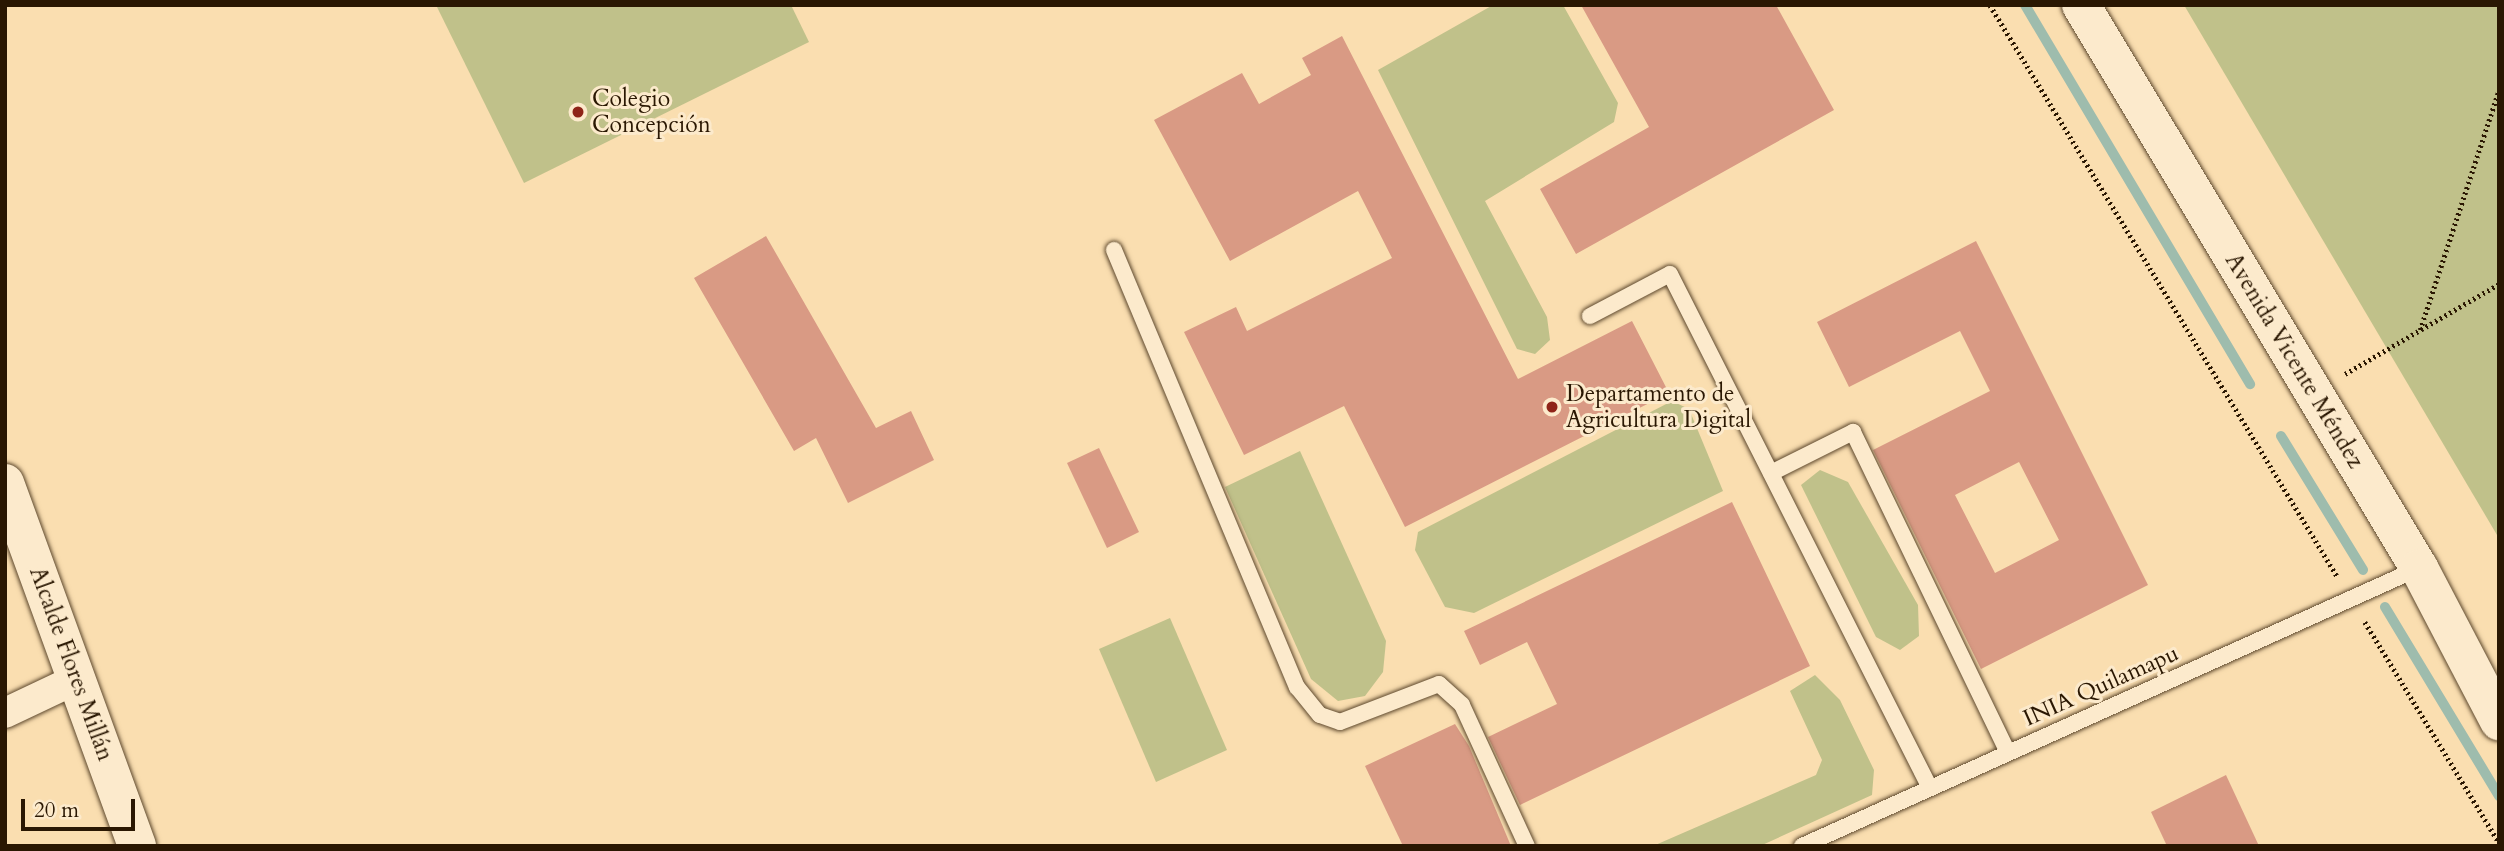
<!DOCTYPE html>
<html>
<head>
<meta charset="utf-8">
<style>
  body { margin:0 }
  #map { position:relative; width:2504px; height:851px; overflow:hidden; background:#fadeb0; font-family:Cardo,serif }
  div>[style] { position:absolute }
  .green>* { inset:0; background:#c0c18a }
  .stream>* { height:10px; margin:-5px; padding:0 5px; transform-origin:5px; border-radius:5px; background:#9ebcad }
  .building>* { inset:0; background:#d99a84 }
  .path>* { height:4.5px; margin-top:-2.25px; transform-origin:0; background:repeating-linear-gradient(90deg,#2a1702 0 2px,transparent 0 5.5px) }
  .roads { filter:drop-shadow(0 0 2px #5e492e) drop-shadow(0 0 2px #5e492e) }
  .lane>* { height:16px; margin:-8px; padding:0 8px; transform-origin:8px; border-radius:8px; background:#fceacc }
  .street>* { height:30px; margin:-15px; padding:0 15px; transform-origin:15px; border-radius:15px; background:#fceacc }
  .secondary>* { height:38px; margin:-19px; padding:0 19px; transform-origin:19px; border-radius:19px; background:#fceacc }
  .dots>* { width:19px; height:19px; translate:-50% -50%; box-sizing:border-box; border:4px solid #fceacc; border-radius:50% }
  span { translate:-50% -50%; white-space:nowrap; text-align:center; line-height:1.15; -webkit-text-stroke:6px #fceacc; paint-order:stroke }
  .poi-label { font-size:23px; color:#2a1702 }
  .left { translate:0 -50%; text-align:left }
  .street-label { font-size:23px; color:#2a1702 }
  .frame { position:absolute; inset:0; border:7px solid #2a1702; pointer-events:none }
  .scale { position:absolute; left:21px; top:799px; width:114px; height:32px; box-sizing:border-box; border:4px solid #2a1702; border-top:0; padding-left:9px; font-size:21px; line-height:24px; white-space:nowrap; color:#2a1702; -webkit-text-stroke:5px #fceacc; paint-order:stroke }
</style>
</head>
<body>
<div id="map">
  <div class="green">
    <div style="clip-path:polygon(436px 5px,791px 5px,809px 42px,524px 183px)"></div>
    <div style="clip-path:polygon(1493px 5px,1563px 5px,1618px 103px,1614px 122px,1485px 201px,1547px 317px,1550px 340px,1535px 354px,1517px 349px,1378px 70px)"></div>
    <div style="clip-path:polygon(2184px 5px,2499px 5px,2497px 535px)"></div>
    <div style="clip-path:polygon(1672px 401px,1689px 409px,1723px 491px,1474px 613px,1445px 607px,1415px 550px,1418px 532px)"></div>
    <div style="clip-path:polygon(1300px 451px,1386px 641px,1383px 672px,1365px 696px,1338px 701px,1311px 679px,1225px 487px)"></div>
    <div style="clip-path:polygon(1820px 470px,1848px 482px,1918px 605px,1919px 636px,1900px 650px,1876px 637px,1801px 485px)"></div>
    <div style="clip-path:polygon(1170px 618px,1227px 750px,1156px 782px,1099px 649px)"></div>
    <div style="clip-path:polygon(1815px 675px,1840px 700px,1874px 770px,1872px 795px,1760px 846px,1653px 846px,1816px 775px,1822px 760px,1790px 691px)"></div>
  </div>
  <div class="stream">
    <div style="left:2025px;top:5px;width:441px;rotate:59.3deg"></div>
    <div style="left:2281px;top:436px;width:157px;rotate:58.5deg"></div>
    <div style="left:2385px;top:607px;width:221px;rotate:58.9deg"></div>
  </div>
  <div class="building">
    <div style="clip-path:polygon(1581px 5px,1776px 5px,1834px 110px,1576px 254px,1540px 189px,1649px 127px)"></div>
    <div style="clip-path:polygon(1342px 36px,1518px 379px,1632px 321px,1669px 393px,1405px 527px,1344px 406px,1244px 455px,1184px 332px,1236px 307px,1247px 331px,1392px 258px,1358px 191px,1230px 261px,1154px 120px,1242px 73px,1259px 104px,1311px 75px,1302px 58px)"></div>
    <div style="clip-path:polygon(766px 236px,876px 428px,911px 411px,934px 460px,848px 503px,816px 438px,794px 451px,694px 278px)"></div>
    <div style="clip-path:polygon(evenodd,1976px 241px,2148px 585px,1981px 669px,1873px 450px,1990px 391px,1960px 331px,1849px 387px,1817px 322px,1976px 241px,2019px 462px,2059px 540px,1995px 573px,1955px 495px,2019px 462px)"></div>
    <div style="clip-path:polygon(1099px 448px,1139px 532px,1107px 548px,1067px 463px)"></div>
    <div style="clip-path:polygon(1732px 502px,1810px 666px,1520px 805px,1488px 737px,1557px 704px,1527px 642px,1480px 665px,1464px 631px)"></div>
    <div style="clip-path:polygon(1455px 724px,1469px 746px,1511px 846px,1403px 846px,1365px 766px)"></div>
    <div style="clip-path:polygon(2226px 775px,2259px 846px,2167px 846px,2151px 812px)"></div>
  </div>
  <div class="path">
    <div style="left:1990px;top:5px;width:668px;rotate:58.71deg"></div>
    <div style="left:2420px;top:330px;width:253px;rotate:-71.8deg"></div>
    <div style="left:2345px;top:374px;width:178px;rotate:-30.3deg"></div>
    <div style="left:2365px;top:622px;width:258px;rotate:58.7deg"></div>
  </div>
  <div class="roads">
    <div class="lane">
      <div style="left:1114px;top:250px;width:474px;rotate:67.3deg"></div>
      <div style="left:1297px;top:687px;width:36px;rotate:51deg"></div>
      <div style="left:1320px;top:715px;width:21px;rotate:19deg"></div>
      <div style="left:1340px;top:722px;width:106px;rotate:-21deg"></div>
      <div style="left:1439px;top:684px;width:31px;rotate:42deg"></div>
      <div style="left:1462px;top:705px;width:155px;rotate:65.3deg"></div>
      <div style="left:1590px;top:316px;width:90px;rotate:-27.7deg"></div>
      <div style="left:1670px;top:274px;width:576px;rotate:63.17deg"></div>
      <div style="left:1771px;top:473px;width:92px;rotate:-26.6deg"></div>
      <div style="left:1853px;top:432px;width:356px;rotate:64.2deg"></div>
      <div style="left:1802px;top:846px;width:677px;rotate:-24.25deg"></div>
    </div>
    <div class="street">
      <div style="left:5px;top:713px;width:80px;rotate:-25.3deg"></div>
    </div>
    <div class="secondary">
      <div style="left:2081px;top:5px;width:657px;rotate:59.02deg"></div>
      <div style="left:2419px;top:568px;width:173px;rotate:62.4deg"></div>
      <div style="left:5px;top:483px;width:386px;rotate:70deg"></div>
    </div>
  </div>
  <div class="dots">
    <div style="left:578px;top:112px;background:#8f2418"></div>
    <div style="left:1552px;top:407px;background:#8f2418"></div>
  </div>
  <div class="poi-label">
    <span class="left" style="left:592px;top:112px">Colegio<br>Concepción</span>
    <span class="left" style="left:1566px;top:407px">Departamento de<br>Agricultura Digital</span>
  </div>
  <div class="street-label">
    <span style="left:2294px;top:361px;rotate:59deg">Avenida Vicente Méndez</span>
    <span style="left:71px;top:664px;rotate:70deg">Alcalde Flores Millán</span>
    <span style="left:2101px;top:686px;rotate:-24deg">INIA Quilamapu</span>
  </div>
  <div class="frame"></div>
  <div class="scale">20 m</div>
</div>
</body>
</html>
